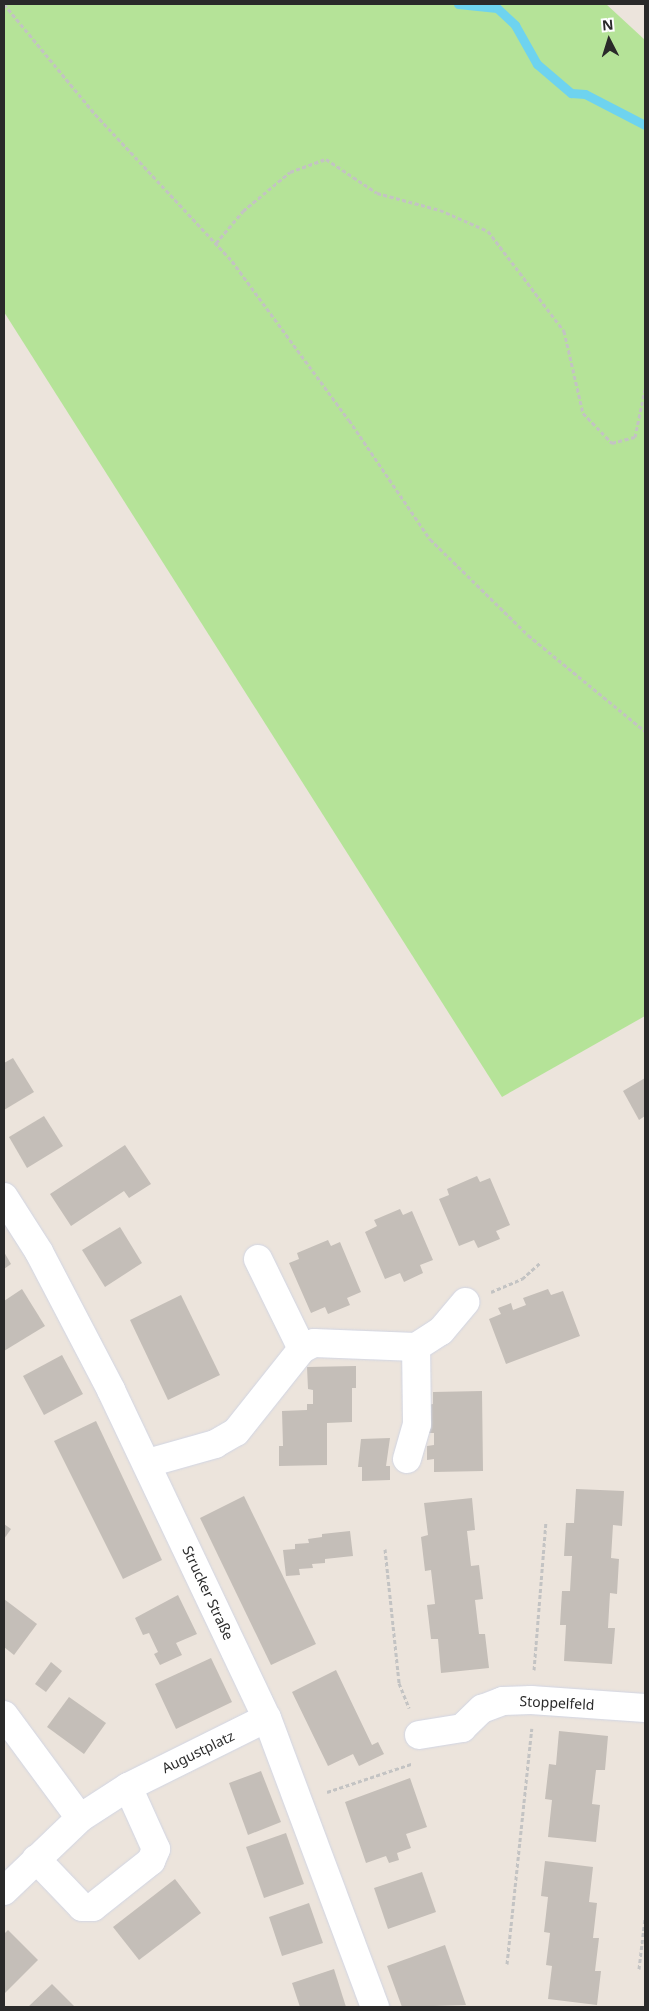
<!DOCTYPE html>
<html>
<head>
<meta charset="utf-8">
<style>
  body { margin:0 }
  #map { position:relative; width:649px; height:2011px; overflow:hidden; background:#ece4dc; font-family:"Noto Sans",sans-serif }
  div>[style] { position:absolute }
  .green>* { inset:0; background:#b5e398 }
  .stream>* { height:9px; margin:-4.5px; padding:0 4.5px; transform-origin:4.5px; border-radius:4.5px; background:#6ed3ef }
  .building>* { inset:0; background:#c4beb8 }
  .path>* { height:3px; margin-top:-1.5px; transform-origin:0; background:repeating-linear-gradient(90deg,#c3c3c3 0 4px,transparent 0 6.5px) }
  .roads { filter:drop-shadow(0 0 1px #d1d5e3) drop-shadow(0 0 1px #d1d5e3) }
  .minor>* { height:28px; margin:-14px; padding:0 14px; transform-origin:14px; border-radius:14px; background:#fff }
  span { translate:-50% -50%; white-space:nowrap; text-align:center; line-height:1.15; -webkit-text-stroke:4.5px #fff; paint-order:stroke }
  .street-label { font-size:14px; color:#2a2a2a }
  .frame { position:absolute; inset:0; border:5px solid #2a2a2a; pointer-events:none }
  .north { position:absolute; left:584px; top:15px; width:50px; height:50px; -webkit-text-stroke:4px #fff; paint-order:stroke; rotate:355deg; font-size:14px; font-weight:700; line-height:20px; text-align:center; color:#2a2a2a }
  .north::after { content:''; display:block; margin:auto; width:18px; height:22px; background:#2a2a2a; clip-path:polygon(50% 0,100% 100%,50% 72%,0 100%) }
</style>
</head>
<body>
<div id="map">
  <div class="green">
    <div style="clip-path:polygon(4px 4px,606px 4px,645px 40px,645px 1016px,502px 1097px,4px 312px)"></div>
  </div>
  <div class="stream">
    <div style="left:458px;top:4px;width:39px;rotate:6deg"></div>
    <div style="left:497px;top:8px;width:25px;rotate:43deg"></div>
    <div style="left:515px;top:25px;width:45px;rotate:60.6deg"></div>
    <div style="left:537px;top:64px;width:45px;rotate:40.5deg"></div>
    <div style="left:571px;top:93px;width:14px;rotate:4deg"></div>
    <div style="left:585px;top:94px;width:68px;rotate:27.3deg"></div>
  </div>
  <div class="building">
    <div style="clip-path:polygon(13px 1058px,34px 1092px,4px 1110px,4px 1063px)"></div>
    <div style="clip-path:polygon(645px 1078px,645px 1116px,639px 1120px,623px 1091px)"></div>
    <div style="clip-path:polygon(44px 1116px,63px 1146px,27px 1168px,9px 1137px)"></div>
    <div style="clip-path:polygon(125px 1145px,151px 1184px,129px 1198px,124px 1191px,71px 1226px,50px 1194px)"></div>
    <div style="clip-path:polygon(477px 1176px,480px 1182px,490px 1178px,510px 1225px,496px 1231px,500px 1239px,478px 1248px,474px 1240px,459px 1246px,439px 1199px,449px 1195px,447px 1189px)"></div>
    <div style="clip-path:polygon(400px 1209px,403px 1215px,412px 1211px,433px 1260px,420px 1265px,423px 1273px,404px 1282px,400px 1273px,385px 1279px,365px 1232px,377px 1226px,374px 1220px)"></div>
    <div style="clip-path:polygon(120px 1227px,142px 1263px,105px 1287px,82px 1250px)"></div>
    <div style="clip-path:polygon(328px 1240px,331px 1246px,340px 1242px,361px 1292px,347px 1298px,350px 1305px,328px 1314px,325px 1307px,311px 1313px,289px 1263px,299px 1259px,297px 1253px)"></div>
    <div style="clip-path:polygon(4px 1252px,11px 1264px,4px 1269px)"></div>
    <div style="clip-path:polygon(22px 1289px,45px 1326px,4px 1351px,4px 1301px)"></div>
    <div style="clip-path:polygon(548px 1289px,551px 1295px,563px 1291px,580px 1336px,506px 1364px,489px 1319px,501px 1314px,498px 1308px,511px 1303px,513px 1310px,526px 1305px,523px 1298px)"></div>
    <div style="clip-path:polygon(181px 1295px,220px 1375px,168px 1400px,130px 1320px)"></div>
    <div style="clip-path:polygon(62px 1355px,83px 1394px,44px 1415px,23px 1376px)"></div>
    <div style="clip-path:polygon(356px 1366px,356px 1388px,352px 1388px,352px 1422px,327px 1423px,327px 1465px,279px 1466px,279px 1446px,283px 1446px,282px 1411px,307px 1410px,307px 1404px,313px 1404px,313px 1390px,308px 1389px,307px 1367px)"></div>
    <div style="clip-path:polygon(482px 1391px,483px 1471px,434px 1472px,434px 1459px,427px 1460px,427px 1446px,434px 1445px,434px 1433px,427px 1433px,426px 1405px,433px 1404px,433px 1392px)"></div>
    <div style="clip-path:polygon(96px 1421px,162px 1560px,123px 1579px,54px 1441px)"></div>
    <div style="clip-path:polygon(390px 1438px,386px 1466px,390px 1466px,390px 1480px,362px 1481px,362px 1467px,358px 1467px,361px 1439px)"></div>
    <div style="clip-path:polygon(576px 1489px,624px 1491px,622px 1526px,613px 1525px,611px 1558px,619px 1559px,617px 1594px,610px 1593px,608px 1628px,615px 1628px,612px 1664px,564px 1661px,566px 1625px,560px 1625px,562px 1591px,570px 1591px,572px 1556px,564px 1556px,566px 1523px,574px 1523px)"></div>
    <div style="clip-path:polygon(244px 1496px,316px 1644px,271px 1665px,200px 1518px)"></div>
    <div style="clip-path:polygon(472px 1498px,475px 1530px,467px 1531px,471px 1566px,479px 1565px,483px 1599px,475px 1600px,479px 1634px,485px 1634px,489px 1668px,441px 1673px,438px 1639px,431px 1639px,427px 1605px,435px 1604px,431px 1570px,425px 1571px,421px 1537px,428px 1535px,424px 1503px)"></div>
    <div style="clip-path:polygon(4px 1524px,11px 1529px,4px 1539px)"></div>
    <div style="clip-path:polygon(350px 1531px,353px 1556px,325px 1559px,325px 1563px,312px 1564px,313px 1568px,299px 1569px,300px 1575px,286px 1576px,283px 1550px,295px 1549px,295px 1544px,309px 1543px,308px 1539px,322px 1537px,322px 1534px)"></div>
    <div style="clip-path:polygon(178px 1595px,197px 1634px,176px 1643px,182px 1655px,160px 1665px,154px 1654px,158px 1652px,149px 1633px,143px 1635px,135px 1618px)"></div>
    <div style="clip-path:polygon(4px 1599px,37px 1624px,14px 1655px,4px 1647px)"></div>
    <div style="clip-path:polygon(211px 1658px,232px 1702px,176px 1729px,155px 1684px)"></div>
    <div style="clip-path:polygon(51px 1662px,62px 1671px,46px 1692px,35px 1684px)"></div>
    <div style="clip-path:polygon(336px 1670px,372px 1745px,378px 1742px,384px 1754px,359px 1766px,353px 1754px,328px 1766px,292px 1692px)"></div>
    <div style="clip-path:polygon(69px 1697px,106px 1723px,84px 1754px,47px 1727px)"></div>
    <div style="clip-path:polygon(559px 1731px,608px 1736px,605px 1770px,596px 1770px,592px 1804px,600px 1805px,596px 1842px,548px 1837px,552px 1800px,545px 1799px,549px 1764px,556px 1765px)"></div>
    <div style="clip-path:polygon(261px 1771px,281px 1822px,248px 1835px,229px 1783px)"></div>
    <div style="clip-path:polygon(410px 1778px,427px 1827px,406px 1834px,411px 1848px,397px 1853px,399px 1860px,389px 1863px,386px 1856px,366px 1863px,345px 1802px)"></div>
    <div style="clip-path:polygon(286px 1833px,304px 1884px,264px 1898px,246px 1847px)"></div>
    <div style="clip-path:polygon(545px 1861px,593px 1867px,589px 1902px,597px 1903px,593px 1938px,599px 1938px,595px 1971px,601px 1971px,597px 2005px,548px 1999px,552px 1966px,546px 1965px,550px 1933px,544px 1932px,548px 1897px,541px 1896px)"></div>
    <div style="clip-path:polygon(422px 1872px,436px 1912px,388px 1929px,374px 1888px)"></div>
    <div style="clip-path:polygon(175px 1879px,201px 1913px,139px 1960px,113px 1927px)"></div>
    <div style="clip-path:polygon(309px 1903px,323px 1943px,282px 1956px,269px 1917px)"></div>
    <div style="clip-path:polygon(8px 1930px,38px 1960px,4px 1994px,4px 1934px)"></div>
    <div style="clip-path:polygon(445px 1945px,466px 2005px,402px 2007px,387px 1966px)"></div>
    <div style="clip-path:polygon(334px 1969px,346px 2007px,300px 2007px,292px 1983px)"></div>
    <div style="clip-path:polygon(52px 1984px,75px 2007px,28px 2007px)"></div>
  </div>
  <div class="path">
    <div style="left:4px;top:4px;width:143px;rotate:50.4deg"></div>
    <div style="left:95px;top:114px;width:201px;rotate:47deg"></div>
    <div style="left:232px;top:261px;width:197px;rotate:53.7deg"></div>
    <div style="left:349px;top:420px;width:144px;rotate:55.8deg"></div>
    <div style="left:430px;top:539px;width:137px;rotate:44.4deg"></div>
    <div style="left:528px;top:635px;width:151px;rotate:39.4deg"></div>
    <div style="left:216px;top:243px;width:42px;rotate:-49.8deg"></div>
    <div style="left:243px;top:211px;width:61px;rotate:-39.7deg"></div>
    <div style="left:290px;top:172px;width:38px;rotate:-20deg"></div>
    <div style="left:326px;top:159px;width:61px;rotate:33.7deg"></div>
    <div style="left:377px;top:193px;width:65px;rotate:15.1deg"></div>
    <div style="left:440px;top:210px;width:52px;rotate:23.6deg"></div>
    <div style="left:488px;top:231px;width:126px;rotate:52.8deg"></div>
    <div style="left:564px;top:331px;width:84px;rotate:77deg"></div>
    <div style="left:583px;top:413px;width:42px;rotate:46deg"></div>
    <div style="left:612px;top:443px;width:24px;rotate:-15deg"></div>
    <div style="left:635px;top:437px;width:49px;rotate:-78.2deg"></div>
    <div style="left:491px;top:1292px;width:34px;rotate:-23deg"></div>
    <div style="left:522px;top:1279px;width:25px;rotate:-42deg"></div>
    <div style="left:385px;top:1549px;width:135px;rotate:84deg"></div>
    <div style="left:399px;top:1683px;width:27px;rotate:68deg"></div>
    <div style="left:534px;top:1670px;width:149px;rotate:-85.4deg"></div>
    <div style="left:327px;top:1792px;width:89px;rotate:-18.4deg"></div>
    <div style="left:507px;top:1964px;width:237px;rotate:-84deg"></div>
    <div style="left:639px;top:1969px;width:51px;rotate:-83.3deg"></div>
  </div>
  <div class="roads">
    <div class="minor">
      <div style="left:4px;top:1197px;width:65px;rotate:57.5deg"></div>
      <div style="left:39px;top:1252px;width:156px;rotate:62.4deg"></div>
      <div style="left:111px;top:1390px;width:363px;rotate:64.6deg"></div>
      <div style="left:267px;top:1718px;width:309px;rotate:69.5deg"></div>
      <div style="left:258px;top:1259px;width:100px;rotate:63.9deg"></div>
      <div style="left:407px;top:1459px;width:36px;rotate:-74deg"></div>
      <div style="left:417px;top:1424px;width:77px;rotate:-90.7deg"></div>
      <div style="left:148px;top:1463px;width:70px;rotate:-15.8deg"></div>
      <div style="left:215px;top:1444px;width:24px;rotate:-30deg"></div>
      <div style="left:236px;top:1432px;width:106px;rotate:-51.5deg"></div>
      <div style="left:302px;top:1349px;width:13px;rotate:-27deg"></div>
      <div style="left:314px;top:1343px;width:102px;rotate:2.2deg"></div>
      <div style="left:416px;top:1347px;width:30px;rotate:-33deg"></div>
      <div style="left:441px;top:1331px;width:38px;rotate:-50deg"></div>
      <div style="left:4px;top:1715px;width:128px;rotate:53.6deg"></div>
      <div style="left:419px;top:1735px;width:44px;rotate:-9.2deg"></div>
      <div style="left:462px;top:1728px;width:28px;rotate:-44deg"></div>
      <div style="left:482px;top:1709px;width:22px;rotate:-21deg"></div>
      <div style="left:503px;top:1701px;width:28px;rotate:-2deg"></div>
      <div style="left:531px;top:1700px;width:114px;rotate:4deg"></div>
      <div style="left:36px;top:1859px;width:66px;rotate:46.2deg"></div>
      <div style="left:82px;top:1907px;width:11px"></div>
      <div style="left:93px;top:1907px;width:74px;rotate:-38.4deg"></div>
      <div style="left:151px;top:1861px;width:13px;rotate:-67deg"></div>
      <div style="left:156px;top:1849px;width:68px;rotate:-114.3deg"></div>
      <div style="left:4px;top:1891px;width:105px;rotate:-43.8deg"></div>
      <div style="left:80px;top:1818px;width:57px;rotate:-32.9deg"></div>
      <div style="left:128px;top:1787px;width:155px;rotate:-26.4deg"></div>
    </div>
  </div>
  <div class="street-label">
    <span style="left:208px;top:1593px;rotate:65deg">Strucker Straße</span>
    <span style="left:557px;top:1703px;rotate:3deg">Stoppelfeld</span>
    <span style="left:198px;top:1752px;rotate:-26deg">Augustplatz</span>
  </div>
  <div class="frame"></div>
  <div class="north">N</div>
</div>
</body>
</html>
